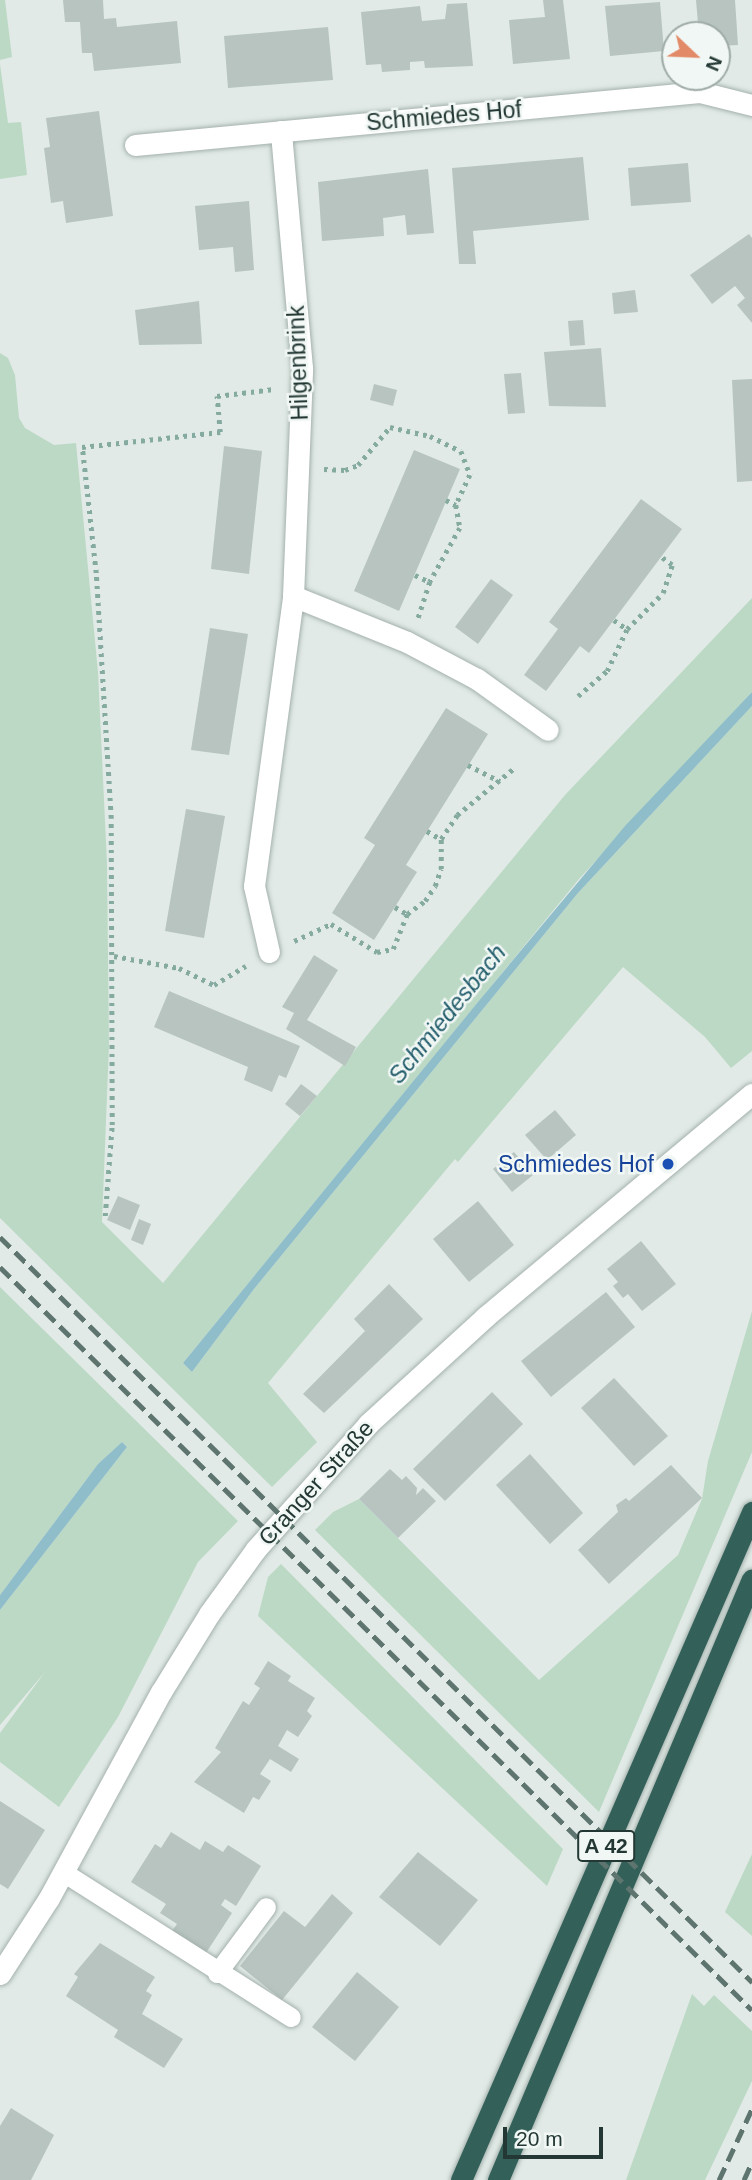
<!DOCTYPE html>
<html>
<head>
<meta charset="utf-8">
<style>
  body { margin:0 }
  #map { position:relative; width:752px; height:2180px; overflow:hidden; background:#e1eae6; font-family:Helvetica,sans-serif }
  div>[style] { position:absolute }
  .green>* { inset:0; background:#bcd9c5 }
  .water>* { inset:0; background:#8fbdc9 }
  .building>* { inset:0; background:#b7c4bf }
  .path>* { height:4.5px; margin-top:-2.25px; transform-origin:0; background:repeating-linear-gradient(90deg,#85aaa0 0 3.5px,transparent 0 8.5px) }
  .roads { filter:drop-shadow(0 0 2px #a4b1ad) drop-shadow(0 0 2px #a4b1ad) }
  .lane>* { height:19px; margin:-9.5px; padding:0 9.5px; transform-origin:9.5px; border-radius:9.5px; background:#fff }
  .street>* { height:21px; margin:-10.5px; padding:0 10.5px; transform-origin:10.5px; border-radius:10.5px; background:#fff }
  .secondary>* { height:21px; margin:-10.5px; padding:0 10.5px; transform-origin:10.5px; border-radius:10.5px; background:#fff }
  .highway>* { height:21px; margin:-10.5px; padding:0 10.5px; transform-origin:10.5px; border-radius:10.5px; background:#336159 }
  .rail>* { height:5px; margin-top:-2.5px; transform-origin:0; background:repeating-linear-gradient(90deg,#5e746f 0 14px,transparent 0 21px) }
  .dots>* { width:19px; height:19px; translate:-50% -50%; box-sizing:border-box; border:4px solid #f1f7f4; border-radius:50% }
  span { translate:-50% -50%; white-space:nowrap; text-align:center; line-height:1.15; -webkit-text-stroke:5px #f1f7f4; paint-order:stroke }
  .shield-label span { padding:2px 5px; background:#f1f7f4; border:2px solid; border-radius:5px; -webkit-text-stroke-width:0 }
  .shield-label { font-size:21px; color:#233834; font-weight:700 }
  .street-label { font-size:23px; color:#233834 }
  .transit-label { font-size:23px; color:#164399 }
  .right { translate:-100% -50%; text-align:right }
  .water-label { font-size:24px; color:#245e6d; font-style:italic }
  .north { position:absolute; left:661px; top:21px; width:70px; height:70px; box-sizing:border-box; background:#f1f7f4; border:2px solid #9faba7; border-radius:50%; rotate:113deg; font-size:19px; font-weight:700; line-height:28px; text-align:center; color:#233834 }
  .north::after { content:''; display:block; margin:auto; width:24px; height:32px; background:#e28a67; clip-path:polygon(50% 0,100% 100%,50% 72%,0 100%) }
  .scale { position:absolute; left:503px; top:2127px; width:100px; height:32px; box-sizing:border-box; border:4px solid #233834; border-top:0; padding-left:9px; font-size:21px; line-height:24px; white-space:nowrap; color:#233834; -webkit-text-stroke:5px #f1f7f4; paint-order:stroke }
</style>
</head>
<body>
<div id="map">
  <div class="green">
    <div style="clip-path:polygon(0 0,5px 0,12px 57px,0 60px)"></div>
    <div style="clip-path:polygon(0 64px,8px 123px,21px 122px,27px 175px,0 179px)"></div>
    <div style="clip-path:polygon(0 353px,8px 358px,15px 375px,19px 418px,25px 428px,54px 445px,76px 443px,98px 672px,107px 864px,109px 1045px,102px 1222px,163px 1283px,565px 795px,752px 598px,752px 692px,579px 879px,183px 1363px,192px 1372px,254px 1289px,578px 893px,752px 706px,752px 1051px,731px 1068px,705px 1037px,623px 967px,458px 1162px,455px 1159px,268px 1383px,317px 1442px,272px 1487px,0 1218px)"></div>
    <div style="clip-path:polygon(0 1287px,238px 1521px,198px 1562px,118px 1717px,59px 1807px,0 1762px,0 1733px,45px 1672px,0 1725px,0 1610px,127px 1447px,122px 1442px,98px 1464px,0 1595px)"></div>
    <div style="clip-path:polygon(752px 1311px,752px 1452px,599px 1812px,315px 1530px,333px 1512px,359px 1499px,539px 1680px,678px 1555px,702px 1499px,708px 1461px)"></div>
    <div style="clip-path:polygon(281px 1564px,563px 1849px,547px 1886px,258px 1616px,268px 1577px)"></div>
    <div style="clip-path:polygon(752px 1854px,752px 1936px,725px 1912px)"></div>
    <div style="clip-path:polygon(692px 1994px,704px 2006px,714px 1995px,752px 2031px,752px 2081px,705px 2180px,626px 2180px)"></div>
  </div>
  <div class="water">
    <div style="clip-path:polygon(752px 692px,752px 706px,578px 893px,254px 1289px,192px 1372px,183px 1363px,478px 1002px,625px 826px)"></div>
    <div style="clip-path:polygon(122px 1442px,127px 1447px,0 1610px,0 1595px,98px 1464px)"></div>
  </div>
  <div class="building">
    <div style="clip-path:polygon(63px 0,103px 0,104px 19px,116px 18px,117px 27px,177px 21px,181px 63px,94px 71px,92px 53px,82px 53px,80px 22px,65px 22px)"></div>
    <div style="clip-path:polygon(543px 0,563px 0,570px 59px,513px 64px,509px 20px,545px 17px)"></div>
    <div style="clip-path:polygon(696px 0,735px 0,738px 45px,717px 46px,717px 35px,699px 35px)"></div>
    <div style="clip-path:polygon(660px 2px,664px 51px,610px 56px,605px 6px)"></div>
    <div style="clip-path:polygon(467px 3px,473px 66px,425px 68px,424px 61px,410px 62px,410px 70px,382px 72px,381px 64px,366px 65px,361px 12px,420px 6px,422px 21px,445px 19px,447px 4px)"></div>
    <div style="clip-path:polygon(328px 27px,333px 80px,228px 88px,224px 36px)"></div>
    <div style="clip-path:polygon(99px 111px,113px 216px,66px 223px,63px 201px,51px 203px,44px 148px,50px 147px,46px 118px)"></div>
    <div style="clip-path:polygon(583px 157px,589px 220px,473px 231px,476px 264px,459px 264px,452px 168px)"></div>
    <div style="clip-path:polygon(688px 163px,691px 202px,631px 206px,628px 168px)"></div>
    <div style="clip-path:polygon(428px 169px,434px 233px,407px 235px,405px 215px,383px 218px,384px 236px,322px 241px,318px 182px)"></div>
    <div style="clip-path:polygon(249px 201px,254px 270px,235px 272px,233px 247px,199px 250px,195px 206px)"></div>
    <div style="clip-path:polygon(749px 234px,752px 238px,752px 323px,737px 305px,745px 298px,735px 286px,712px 304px,690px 275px)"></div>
    <div style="clip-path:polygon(635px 290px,638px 312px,614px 314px,612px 293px)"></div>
    <div style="clip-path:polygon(199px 301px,202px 344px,139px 345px,135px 310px)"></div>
    <div style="clip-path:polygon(583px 320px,585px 345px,570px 346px,568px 321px)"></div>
    <div style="clip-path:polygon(601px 348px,606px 407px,549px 406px,544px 352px)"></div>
    <div style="clip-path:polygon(521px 373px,525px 413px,508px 414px,504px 374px)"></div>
    <div style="clip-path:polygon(752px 379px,752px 481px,737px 482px,732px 380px)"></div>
    <div style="clip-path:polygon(374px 384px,397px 390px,393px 406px,370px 400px)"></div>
    <div style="clip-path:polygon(224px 446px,262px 451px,249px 574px,211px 569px)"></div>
    <div style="clip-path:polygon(414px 450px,460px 469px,399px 611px,354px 591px)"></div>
    <div style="clip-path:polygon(641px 499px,682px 529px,589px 653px,580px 646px,546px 691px,524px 675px,558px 629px,549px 622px)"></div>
    <div style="clip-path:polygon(491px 579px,513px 595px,478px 644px,455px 627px)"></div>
    <div style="clip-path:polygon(210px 628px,248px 634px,229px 755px,191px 750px)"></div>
    <div style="clip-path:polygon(446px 708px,488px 734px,406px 865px,417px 872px,374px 940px,332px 913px,375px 845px,364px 838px)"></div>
    <div style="clip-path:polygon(186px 809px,225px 816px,204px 938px,165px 931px)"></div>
    <div style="clip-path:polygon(314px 955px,338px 970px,307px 1020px,356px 1047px,345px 1066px,286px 1029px,294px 1013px,282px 1007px)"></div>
    <div style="clip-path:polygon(169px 991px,300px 1046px,286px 1078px,279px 1075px,272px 1092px,244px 1080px,248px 1067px,154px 1027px)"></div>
    <div style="clip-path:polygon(301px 1084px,317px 1096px,300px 1116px,285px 1104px)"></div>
    <div style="clip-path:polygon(555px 1110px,576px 1135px,547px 1160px,525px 1135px)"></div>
    <div style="clip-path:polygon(514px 1152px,533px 1175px,512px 1192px,493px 1169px)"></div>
    <div style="clip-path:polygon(118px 1196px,140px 1205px,130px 1230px,107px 1220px)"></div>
    <div style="clip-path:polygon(478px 1201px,514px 1245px,469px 1282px,433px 1239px)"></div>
    <div style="clip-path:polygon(139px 1219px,151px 1224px,143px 1245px,131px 1240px)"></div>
    <div style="clip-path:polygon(641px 1241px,676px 1284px,642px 1311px,628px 1294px,623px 1298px,613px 1286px,618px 1282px,607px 1269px)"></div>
    <div style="clip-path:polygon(389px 1284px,423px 1319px,324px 1413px,303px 1394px,365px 1331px,354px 1319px)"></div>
    <div style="clip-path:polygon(606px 1292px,635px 1327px,551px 1397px,521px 1361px)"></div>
    <div style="clip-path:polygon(614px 1378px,668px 1436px,634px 1466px,581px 1408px)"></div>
    <div style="clip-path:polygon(492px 1392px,523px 1424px,445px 1501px,413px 1469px)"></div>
    <div style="clip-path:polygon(530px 1454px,583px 1513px,550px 1544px,496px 1485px)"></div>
    <div style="clip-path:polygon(671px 1465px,702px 1498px,609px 1584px,578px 1550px,618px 1512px,616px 1505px,626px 1498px,629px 1501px)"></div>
    <div style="clip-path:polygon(390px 1469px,402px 1480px,406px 1476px,417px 1488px,416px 1495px,423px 1488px,436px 1501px,398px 1538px,359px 1499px)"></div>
    <div style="clip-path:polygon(268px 1661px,291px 1676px,288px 1681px,315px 1698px,307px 1711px,312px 1716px,298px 1737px,287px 1730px,278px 1746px,299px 1759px,291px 1772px,270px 1759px,260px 1774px,271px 1781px,259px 1800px,253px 1797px,244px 1813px,194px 1782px,221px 1752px,215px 1748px,243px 1701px,249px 1705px,260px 1688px,254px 1684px)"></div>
    <div style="clip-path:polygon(0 1801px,45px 1830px,8px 1889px,0 1884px)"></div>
    <div style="clip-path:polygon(171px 1832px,200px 1850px,205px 1841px,223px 1852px,228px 1845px,261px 1866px,236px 1906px,225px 1899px,221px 1905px,232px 1913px,206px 1953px,172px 1931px,177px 1924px,160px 1913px,166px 1904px,131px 1882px,155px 1844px,161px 1848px)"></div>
    <div style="clip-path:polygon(418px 1852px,478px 1900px,440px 1946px,379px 1897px)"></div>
    <div style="clip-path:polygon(332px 1894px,353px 1913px,282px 2000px,240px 1966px,284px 1911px,305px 1927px)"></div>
    <div style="clip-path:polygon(100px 1943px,155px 1977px,146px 1991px,152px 1995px,142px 2014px,183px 2039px,164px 2068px,114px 2037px,118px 2030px,66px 1996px,78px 1977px,74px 1974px)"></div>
    <div style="clip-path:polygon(357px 1972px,399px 2007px,355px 2061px,312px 2027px)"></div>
    <div style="clip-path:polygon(11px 2108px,54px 2135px,31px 2180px,0 2180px,0 2126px)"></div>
  </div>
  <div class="path">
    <div style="left:324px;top:469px;width:21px;rotate:3deg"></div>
    <div style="left:345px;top:470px;width:14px;rotate:-21deg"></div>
    <div style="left:358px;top:465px;width:50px;rotate:-49.9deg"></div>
    <div style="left:390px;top:427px;width:41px;rotate:12.7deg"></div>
    <div style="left:430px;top:436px;width:34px;rotate:26deg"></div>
    <div style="left:461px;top:451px;width:26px;rotate:69deg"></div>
    <div style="left:470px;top:475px;width:33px;rotate:115deg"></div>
    <div style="left:456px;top:505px;width:23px;rotate:80deg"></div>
    <div style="left:460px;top:528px;width:62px;rotate:119.1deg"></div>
    <div style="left:430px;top:582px;width:39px;rotate:108deg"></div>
    <div style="left:446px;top:500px;width:11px;rotate:27deg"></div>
    <div style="left:415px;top:575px;width:17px;rotate:25deg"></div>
    <div style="left:614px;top:620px;width:16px;rotate:35deg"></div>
    <div style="left:578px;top:696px;width:38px;rotate:-41deg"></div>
    <div style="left:607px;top:671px;width:47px;rotate:-64.5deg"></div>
    <div style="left:627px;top:629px;width:51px;rotate:-45deg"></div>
    <div style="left:663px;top:593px;width:29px;rotate:-72deg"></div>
    <div style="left:672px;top:565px;width:14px;rotate:-144deg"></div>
    <div style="left:468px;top:765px;width:36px;rotate:27deg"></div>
    <div style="left:427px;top:831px;width:16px;rotate:30deg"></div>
    <div style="left:395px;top:907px;width:14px;rotate:30deg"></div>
    <div style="left:294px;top:941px;width:41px;rotate:-24.7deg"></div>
    <div style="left:331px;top:924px;width:54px;rotate:31.3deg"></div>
    <div style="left:377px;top:952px;width:16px;rotate:-11deg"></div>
    <div style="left:393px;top:949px;width:38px;rotate:-68deg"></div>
    <div style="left:407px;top:914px;width:22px;rotate:-36deg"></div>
    <div style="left:425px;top:901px;width:18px;rotate:-56deg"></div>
    <div style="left:435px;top:886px;width:18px;rotate:-71deg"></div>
    <div style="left:441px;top:869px;width:30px;rotate:-90deg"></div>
    <div style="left:441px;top:839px;width:29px;rotate:-56deg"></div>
    <div style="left:457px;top:815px;width:72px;rotate:-39.4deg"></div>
    <div style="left:114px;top:956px;width:66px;rotate:10.5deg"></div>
    <div style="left:179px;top:968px;width:39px;rotate:26deg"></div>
    <div style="left:214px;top:985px;width:37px;rotate:-31deg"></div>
    <div style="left:105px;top:1216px;width:91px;rotate:-85.6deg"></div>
    <div style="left:112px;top:1125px;width:307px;rotate:-90.2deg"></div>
    <div style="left:111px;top:818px;width:245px;rotate:-93.5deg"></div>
    <div style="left:96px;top:573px;width:127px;rotate:-96.3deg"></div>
    <div style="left:82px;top:447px;width:139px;rotate:-6.2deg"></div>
    <div style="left:220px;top:432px;width:36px;rotate:-95deg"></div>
    <div style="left:217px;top:396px;width:57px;rotate:-7deg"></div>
  </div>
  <div class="roads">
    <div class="lane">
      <div style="left:63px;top:1872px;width:270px;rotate:32.5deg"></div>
      <div style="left:217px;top:1973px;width:82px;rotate:-53.4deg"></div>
    </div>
    <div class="street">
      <div style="left:135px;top:145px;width:567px;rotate:-5.36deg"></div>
      <div style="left:700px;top:92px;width:54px;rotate:14deg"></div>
      <div style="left:293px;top:596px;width:123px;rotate:22deg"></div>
      <div style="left:407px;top:642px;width:79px;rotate:27.9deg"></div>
      <div style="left:477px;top:679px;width:87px;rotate:35.7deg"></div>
      <div style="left:269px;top:952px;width:68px;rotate:-102.8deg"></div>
      <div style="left:254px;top:886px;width:293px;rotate:-82.3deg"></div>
      <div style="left:293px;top:596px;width:228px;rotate:-87.7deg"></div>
      <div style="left:302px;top:368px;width:238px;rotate:-95.1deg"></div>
    </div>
    <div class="secondary">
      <div style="left:0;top:1974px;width:90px;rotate:-57.2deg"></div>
      <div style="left:49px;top:1898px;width:234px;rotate:-61.5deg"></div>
      <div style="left:161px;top:1692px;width:92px;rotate:-58.4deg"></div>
      <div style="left:209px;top:1614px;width:80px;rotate:-54.1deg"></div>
      <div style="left:256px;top:1549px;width:168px;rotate:-48.1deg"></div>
      <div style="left:368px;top:1424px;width:159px;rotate:-42.4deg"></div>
      <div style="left:485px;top:1317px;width:348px;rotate:-39.9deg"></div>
    </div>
    <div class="highway">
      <div style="left:461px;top:2180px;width:729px;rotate:-66.46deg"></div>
      <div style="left:498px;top:2180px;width:652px;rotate:-67.09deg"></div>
    </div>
  </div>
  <div class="rail">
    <div style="left:0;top:1237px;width:1059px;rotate:44.73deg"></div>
    <div style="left:0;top:1267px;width:1057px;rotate:44.66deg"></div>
    <div style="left:719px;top:2180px;width:78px;rotate:-65.1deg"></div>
    <div style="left:744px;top:2180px;width:20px;rotate:-66deg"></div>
  </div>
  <div class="dots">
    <div style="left:668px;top:1164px;background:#1a4fb4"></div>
  </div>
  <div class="shield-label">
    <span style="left:606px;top:1846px">A 42</span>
  </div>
  <div class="street-label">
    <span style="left:444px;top:116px;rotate:-5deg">Schmiedes Hof</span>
    <span style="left:298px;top:363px;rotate:-92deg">Hilgenbrink</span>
    <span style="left:316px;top:1483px;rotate:-48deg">Cranger Straße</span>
  </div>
  <div class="transit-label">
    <span class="right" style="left:654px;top:1164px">Schmiedes Hof</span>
  </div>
  <div class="water-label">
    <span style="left:447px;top:1014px;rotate:-51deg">Schmiedesbach</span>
  </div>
  <div class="north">N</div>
  <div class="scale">20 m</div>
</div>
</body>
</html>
